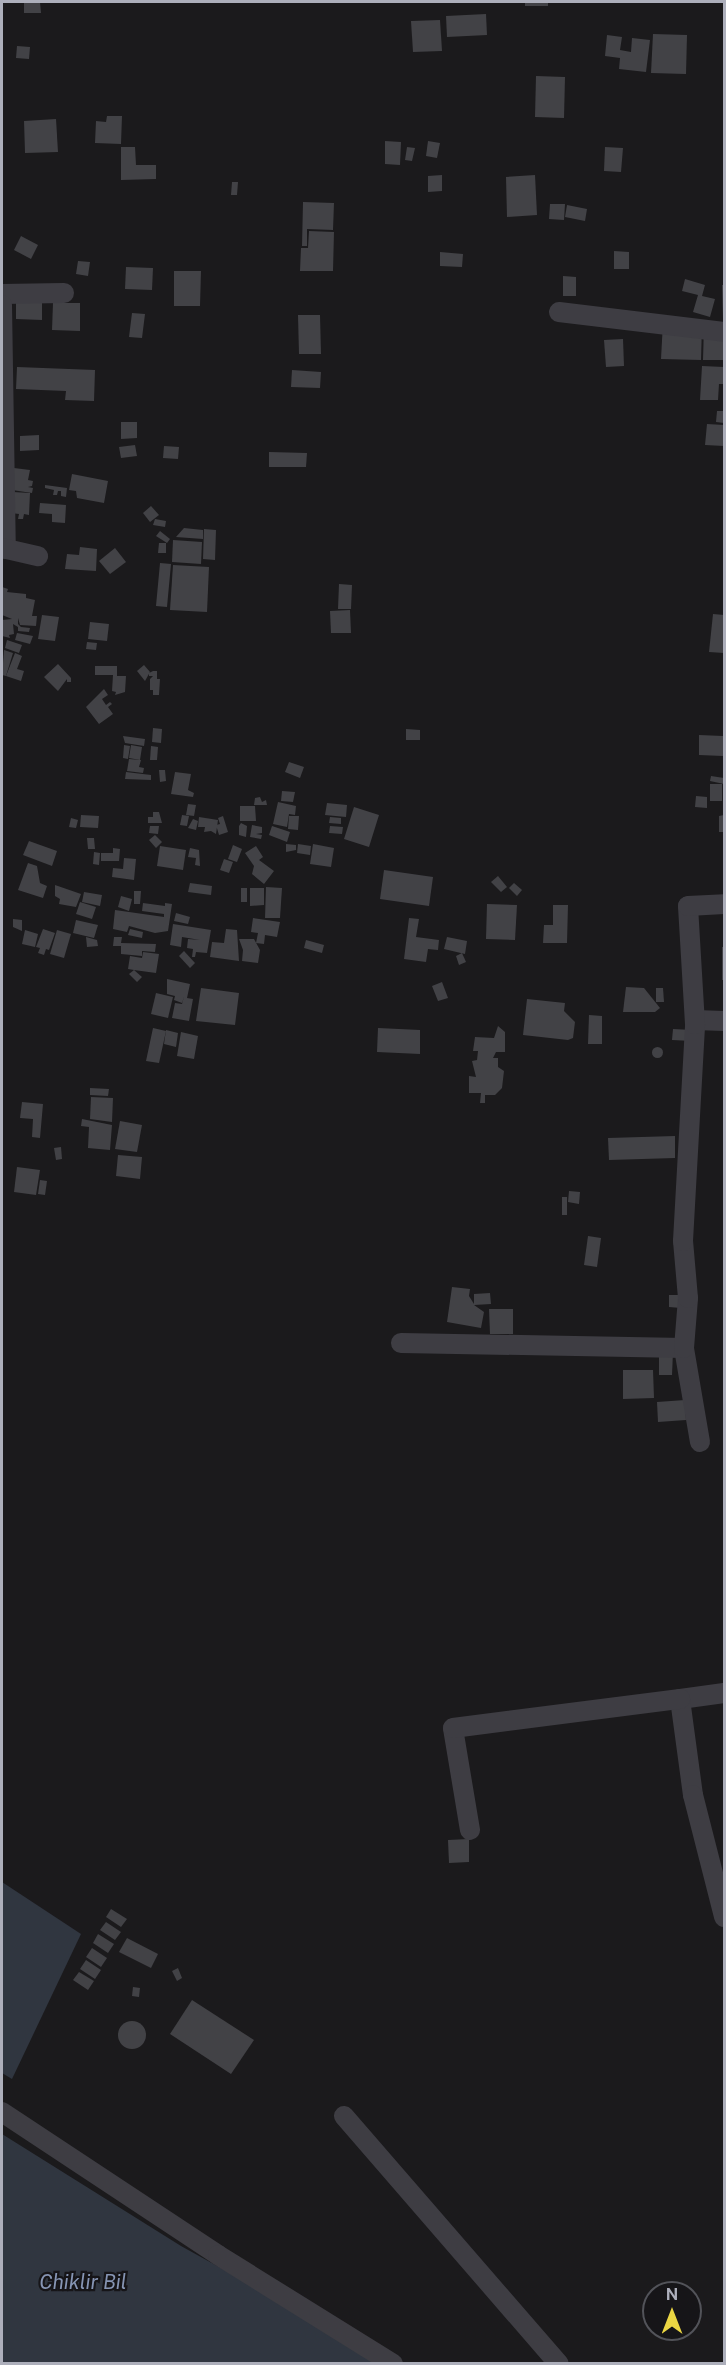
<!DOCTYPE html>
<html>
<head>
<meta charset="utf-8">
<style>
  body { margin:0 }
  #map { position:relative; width:726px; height:2365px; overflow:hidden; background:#1b1a1c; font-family:"Public Sans",sans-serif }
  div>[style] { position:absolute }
  .water>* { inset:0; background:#303640 }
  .building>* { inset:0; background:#424246 }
  .round { border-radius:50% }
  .minor>* { height:20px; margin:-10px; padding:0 10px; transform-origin:10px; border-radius:10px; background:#3e3d43 }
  span { translate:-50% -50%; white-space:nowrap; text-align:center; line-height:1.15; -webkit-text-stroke:4.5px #161518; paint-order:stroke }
  .water-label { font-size:20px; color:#8695b4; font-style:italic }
  .frame { position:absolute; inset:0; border:3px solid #adafbb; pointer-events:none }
  .north { position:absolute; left:642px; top:2281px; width:60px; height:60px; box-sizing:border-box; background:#161518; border:2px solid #525359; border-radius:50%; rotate:0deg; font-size:16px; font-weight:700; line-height:24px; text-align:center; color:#adafbb }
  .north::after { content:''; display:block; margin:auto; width:21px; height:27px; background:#ebd643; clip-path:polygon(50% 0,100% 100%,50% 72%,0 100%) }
</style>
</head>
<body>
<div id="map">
  <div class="water">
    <div style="clip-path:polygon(2px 1882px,81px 1934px,12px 2079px,2px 2073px)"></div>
    <div style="clip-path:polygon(2px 2134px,181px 2246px,393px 2363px,2px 2363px)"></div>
  </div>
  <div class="building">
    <div style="clip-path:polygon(24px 2px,40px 2px,41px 13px,24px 13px)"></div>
    <div style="clip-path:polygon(525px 2px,548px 2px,548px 6px,525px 6px)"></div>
    <div style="clip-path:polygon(486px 14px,487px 35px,447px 37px,446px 16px)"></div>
    <div style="clip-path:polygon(440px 20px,442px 51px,413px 52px,411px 21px)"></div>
    <div style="clip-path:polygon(653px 34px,687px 35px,686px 74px,651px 73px)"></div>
    <div style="clip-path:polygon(607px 35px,622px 37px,620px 50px,631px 52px,632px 38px,650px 40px,646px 72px,619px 69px,620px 58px,605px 56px)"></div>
    <div style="clip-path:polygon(17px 46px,30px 47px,29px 59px,16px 58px)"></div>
    <div style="clip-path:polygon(536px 76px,565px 77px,564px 118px,535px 117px)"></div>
    <div style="clip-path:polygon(107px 116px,122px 116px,121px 144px,95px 143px,96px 121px,106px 122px)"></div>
    <div style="clip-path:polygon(56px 119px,58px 152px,25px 153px,24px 121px)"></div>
    <div style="clip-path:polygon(385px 141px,401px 142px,400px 165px,385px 164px)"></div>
    <div style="clip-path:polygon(428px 141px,440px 143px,437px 158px,426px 156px)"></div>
    <div style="clip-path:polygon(121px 147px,135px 147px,136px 165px,156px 165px,156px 179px,121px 180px)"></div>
    <div style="clip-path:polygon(407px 147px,415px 148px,412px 161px,405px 160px)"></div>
    <div style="clip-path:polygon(605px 147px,623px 148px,621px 172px,604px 171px)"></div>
    <div style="clip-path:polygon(442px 175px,442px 191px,428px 192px,428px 176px)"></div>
    <div style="clip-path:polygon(535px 175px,537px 215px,507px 217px,506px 177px)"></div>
    <div style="clip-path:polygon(232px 182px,238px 182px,237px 195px,231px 195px)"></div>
    <div style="clip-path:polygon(303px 202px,334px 203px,333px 230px,307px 229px,307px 246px,302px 246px)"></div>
    <div style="clip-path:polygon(550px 204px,565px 204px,564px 220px,549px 219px)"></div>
    <div style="clip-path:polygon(567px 205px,587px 209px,585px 221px,565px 217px)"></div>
    <div style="clip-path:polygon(309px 231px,334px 232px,333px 271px,300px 271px,301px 248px,308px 248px)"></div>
    <div style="clip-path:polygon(21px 236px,38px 245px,31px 259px,14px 250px)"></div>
    <div style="clip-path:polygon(614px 251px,629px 252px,629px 269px,614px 269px)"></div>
    <div style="clip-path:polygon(440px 252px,463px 254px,462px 267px,440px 266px)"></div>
    <div style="clip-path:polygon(78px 261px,90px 262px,88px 276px,76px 274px)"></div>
    <div style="clip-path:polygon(126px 267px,153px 268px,152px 290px,125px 289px)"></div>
    <div style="clip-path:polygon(174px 271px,201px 271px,200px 306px,174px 306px)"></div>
    <div style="clip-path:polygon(563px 276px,576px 277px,576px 296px,563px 296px)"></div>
    <div style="clip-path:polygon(685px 279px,705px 285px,702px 296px,715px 299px,710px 317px,693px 312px,698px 295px,682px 291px)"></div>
    <div style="clip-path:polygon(722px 285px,724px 285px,724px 319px,723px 319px)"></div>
    <div style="clip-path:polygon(16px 299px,42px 300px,42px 320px,16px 319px)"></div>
    <div style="clip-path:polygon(53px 303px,80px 303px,80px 331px,52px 330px)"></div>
    <div style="clip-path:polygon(132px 313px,145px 314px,142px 338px,129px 337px)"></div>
    <div style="clip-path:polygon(298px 315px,320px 315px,321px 354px,299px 354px)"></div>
    <div style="clip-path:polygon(663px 322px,702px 324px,701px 360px,661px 359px)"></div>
    <div style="clip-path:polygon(704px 326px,724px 327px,724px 360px,703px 360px)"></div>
    <div style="clip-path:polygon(623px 339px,624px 366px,606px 367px,604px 340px)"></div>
    <div style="clip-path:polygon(702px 366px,724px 367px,724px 384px,719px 384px,718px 400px,700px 400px)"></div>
    <div style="clip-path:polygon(17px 367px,95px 370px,94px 401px,65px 400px,66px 391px,16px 389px)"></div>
    <div style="clip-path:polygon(292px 370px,321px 372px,320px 388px,291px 387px)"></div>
    <div style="clip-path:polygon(717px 411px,724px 411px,724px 423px,716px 422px)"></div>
    <div style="clip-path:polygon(121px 422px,137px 422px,137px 438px,121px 439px)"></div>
    <div style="clip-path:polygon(707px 424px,724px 425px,724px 446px,705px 445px)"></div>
    <div style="clip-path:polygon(39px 435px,39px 450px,20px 451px,20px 436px)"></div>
    <div style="clip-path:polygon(135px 445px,137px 456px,121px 458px,119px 447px)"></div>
    <div style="clip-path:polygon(164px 446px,179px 447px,178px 459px,163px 458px)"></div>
    <div style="clip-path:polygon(269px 452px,307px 453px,306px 467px,269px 467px)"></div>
    <div style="clip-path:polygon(14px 468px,30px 470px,28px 480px,33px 481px,32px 486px,28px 487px,33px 488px,32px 493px,12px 490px)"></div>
    <div style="clip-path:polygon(72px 474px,108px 481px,104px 503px,77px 498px,76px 491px,69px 490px)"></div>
    <div style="clip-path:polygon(45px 485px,67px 488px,66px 497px,61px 496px,61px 491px,58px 491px,57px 495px,53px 495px,54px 490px,45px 488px)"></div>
    <div style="clip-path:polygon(13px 492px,30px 493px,29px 515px,24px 514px,23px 519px,18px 519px,19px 514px,11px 513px)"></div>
    <div style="clip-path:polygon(40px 503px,66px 505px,65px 523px,52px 522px,52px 514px,39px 513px)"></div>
    <div style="clip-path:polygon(151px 506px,159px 515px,150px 522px,143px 513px)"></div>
    <div style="clip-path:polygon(155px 519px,166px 521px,165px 527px,153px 525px)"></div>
    <div style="clip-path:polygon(184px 528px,203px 530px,203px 539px,176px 537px)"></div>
    <div style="clip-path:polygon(204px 529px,216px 530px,215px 560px,203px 559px)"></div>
    <div style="clip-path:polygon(160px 531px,170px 539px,167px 543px,156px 536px)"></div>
    <div style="clip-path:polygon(173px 540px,202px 542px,201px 564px,172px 562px)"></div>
    <div style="clip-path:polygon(159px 543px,166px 543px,166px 553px,158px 553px)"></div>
    <div style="clip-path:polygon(80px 547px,97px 549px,96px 571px,65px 569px,67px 554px,79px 555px)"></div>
    <div style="clip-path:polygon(115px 548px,126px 562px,110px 574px,99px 561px)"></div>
    <div style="clip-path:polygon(160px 563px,171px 564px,167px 607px,156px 606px)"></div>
    <div style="clip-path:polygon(173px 565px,209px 567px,207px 612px,170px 610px)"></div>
    <div style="clip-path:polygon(339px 584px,352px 585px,351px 609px,338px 609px)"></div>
    <div style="clip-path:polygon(2px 587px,8px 589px,7px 592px,26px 594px,26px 598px,35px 600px,32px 616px,37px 616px,36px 626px,20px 625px,18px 618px,18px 624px,21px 627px,30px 628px,29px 632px,18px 631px,18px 627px,13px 624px,14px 634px,9px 635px,10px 638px,2px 636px,2px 620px,12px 619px,2px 615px)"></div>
    <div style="clip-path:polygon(350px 610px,351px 633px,331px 633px,330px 611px)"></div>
    <div style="clip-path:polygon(713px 614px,724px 615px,724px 653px,709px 652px)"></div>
    <div style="clip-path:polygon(42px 615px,59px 617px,55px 641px,38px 639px)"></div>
    <div style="clip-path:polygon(90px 622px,109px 624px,107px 641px,88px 639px)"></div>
    <div style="clip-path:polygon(17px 633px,33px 636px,30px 644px,15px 640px)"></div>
    <div style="clip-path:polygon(7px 640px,22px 645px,19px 653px,5px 648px)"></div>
    <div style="clip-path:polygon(87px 642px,97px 643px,96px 650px,86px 649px)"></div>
    <div style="clip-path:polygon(4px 650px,13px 653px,6px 676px,2px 675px)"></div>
    <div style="clip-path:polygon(15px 653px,22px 656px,17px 669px,24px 671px,21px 681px,6px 676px)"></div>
    <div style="clip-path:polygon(58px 664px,71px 678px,71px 682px,67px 682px,67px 679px,58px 691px,44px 677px)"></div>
    <div style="clip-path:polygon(144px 665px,150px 672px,145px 681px,137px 671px)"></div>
    <div style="clip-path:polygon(95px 666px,117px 666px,117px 676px,126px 676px,125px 692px,115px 695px,116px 692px,112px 691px,113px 675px,95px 675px)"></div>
    <div style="clip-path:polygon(153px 671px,157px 671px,157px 679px,160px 679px,159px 695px,153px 695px,153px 690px,150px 690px,150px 679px,153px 676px,149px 676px,149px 673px)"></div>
    <div style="clip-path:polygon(104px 689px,108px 695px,102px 699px,106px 705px,110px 702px,112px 704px,108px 707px,113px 714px,99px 724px,86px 707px)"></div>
    <div style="clip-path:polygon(153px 728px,162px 729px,161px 743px,152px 742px)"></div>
    <div style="clip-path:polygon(406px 729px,420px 730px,420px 740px,406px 740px)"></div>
    <div style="clip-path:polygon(699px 735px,723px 736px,723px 756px,699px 755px)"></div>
    <div style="clip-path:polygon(123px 736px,145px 739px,144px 746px,125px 743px)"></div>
    <div style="clip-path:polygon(124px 745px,130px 746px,128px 759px,123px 758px)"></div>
    <div style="clip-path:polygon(131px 745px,142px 747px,140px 760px,129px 758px)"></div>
    <div style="clip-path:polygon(151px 746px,158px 747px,157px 760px,150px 760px)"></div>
    <div style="clip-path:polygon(129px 759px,141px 760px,139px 767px,144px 768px,143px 773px,127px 771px)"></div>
    <div style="clip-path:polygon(289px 762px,304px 767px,300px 778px,285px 772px)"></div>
    <div style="clip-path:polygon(159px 770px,165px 770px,166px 781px,160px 782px)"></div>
    <div style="clip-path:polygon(126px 772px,151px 775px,151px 780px,125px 779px)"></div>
    <div style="clip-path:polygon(175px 772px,191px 774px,188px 790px,194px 793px,193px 797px,171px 794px)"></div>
    <div style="clip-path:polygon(711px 776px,724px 778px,724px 784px,710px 781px)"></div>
    <div style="clip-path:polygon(710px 784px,722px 784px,722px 801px,710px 801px)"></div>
    <div style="clip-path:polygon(282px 791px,295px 792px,293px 802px,281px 801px)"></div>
    <div style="clip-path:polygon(696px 796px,707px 797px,707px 808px,695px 807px)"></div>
    <div style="clip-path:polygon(260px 797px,262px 802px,266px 800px,267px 805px,254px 805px,255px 798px)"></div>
    <div style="clip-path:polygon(278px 802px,296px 806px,295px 815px,289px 814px,287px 827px,273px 824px)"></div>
    <div style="clip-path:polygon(327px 803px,347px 805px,346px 817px,325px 815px)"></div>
    <div style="clip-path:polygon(188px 804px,196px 805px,194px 816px,186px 815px)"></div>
    <div style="clip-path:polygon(240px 806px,255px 806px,256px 821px,240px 821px)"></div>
    <div style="clip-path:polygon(354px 807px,379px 815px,369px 847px,344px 839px)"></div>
    <div style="clip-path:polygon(153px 812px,159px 812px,162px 823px,148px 823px,148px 817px,153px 817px)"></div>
    <div style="clip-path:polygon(81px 815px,99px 816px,98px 828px,80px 827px)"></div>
    <div style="clip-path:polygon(182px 815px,189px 816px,187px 826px,180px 825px)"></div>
    <div style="clip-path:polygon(724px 815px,724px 832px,719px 832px,719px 816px)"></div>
    <div style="clip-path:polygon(223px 816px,228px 832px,219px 835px,216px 825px,224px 823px,220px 824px,218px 818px)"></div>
    <div style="clip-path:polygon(289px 816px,299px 816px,298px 830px,288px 829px)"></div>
    <div style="clip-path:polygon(199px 817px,218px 820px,216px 834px,211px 831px,204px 832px,205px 827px,198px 827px)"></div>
    <div style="clip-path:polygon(330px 817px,341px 818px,341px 824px,329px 823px)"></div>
    <div style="clip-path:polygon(71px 818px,78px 820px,76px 828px,69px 827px)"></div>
    <div style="clip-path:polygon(193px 819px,198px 821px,196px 830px,188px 828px)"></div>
    <div style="clip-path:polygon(241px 823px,247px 826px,246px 837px,239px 835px,239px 826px)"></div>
    <div style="clip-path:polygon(252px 825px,262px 827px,262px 833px,256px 834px,262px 835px,261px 839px,250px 837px)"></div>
    <div style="clip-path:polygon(150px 826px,159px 826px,158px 834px,149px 833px)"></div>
    <div style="clip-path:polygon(272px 826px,290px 832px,287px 842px,269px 835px)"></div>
    <div style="clip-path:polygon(330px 826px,343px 827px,342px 834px,329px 833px)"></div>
    <div style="clip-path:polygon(155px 835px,162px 842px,156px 848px,149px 840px)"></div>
    <div style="clip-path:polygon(87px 838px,94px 838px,95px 849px,88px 849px)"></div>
    <div style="clip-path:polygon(29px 841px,57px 851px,52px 866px,23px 855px)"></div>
    <div style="clip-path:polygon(286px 844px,296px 845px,296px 850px,286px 852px)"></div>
    <div style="clip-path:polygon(298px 844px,311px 846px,310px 855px,297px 853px)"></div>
    <div style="clip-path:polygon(313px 844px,334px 848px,331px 867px,310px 864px)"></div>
    <div style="clip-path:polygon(233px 845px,242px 849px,237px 862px,228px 859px)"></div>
    <div style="clip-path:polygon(160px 846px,186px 850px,183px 870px,157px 866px)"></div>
    <div style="clip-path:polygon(256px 846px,263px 857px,259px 860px,274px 871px,264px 884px,252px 874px,254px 866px,245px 853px)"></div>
    <div style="clip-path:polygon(113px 848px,120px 849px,119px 861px,101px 861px,101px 853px,113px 853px)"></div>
    <div style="clip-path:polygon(190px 848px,199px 850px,200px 866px,195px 865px,196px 858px,188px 857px)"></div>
    <div style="clip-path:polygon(94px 852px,100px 853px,99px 865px,93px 864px)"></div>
    <div style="clip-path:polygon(124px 858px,136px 859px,134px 880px,112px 877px,113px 868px,123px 869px)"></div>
    <div style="clip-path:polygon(224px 859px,233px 862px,229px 873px,220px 870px)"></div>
    <div style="clip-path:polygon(28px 863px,37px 866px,40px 883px,47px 886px,43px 898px,18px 890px)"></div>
    <div style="clip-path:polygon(384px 870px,433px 877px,429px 906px,380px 899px)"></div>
    <div style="clip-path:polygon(498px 876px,507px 887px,501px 892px,491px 882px)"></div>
    <div style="clip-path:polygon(190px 883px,212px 886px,211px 895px,188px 892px)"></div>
    <div style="clip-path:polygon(514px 883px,522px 890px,517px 896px,509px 888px)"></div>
    <div style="clip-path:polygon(55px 885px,81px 894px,76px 907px,59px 904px,60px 899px,55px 896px)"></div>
    <div style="clip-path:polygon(266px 887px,282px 888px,280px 918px,265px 918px)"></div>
    <div style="clip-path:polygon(241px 888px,247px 888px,247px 902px,241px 902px)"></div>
    <div style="clip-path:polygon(250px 888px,264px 888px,264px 905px,250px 906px)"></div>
    <div style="clip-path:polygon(134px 891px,141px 891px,140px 904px,134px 904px)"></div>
    <div style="clip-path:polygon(84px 892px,102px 895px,100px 906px,82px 902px)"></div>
    <div style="clip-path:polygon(121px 896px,132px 899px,129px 911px,118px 907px)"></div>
    <div style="clip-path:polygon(80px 902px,96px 907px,92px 919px,76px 914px)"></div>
    <div style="clip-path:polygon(143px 903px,165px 906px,165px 903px,172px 904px,168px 931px,155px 933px,129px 926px,127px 932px,113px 929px,115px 910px,164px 917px,164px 914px,142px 911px)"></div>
    <div style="clip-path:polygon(487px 904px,517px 905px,515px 940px,486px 939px)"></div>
    <div style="clip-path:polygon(553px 905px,568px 905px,567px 943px,543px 943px,544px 925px,553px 925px)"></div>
    <div style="clip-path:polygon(176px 913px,190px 917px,188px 924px,174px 921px)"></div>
    <div style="clip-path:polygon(253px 918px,280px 922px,277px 937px,265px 935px,264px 944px,256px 943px,258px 933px,251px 932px)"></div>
    <div style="clip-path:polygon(409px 918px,419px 919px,416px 937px,439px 940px,438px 950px,428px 949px,426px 962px,404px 959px)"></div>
    <div style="clip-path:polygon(13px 919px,22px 920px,22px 931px,13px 927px)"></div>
    <div style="clip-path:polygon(76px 920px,98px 925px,94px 938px,73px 933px)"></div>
    <div style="clip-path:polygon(173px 924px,211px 930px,207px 953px,196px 952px,195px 957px,192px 957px,193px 949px,187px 948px,188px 939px,200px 940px,182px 937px,181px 947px,170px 945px)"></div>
    <div style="clip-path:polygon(43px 929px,55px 933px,49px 950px,46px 949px,44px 955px,38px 953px,40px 948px,36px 947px)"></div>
    <div style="clip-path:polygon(130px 929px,143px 932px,142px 938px,128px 935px)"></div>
    <div style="clip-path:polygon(226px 929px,237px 930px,239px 961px,210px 957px,212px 942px,224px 943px)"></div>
    <div style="clip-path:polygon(25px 930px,38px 934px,35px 947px,22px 944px)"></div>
    <div style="clip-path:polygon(57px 930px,71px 934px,64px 958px,50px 954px)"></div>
    <div style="clip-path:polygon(86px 937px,97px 940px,98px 946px,87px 947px)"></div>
    <div style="clip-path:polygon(114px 937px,122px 937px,121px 943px,156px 944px,155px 952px,142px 951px,142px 956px,121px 954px,121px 946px,113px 946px)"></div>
    <div style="clip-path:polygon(447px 937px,467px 941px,465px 954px,444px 949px)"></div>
    <div style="clip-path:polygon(239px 939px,254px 939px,260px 950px,258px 963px,242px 961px,243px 950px)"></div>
    <div style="clip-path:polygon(306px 940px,324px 945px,322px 953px,304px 948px)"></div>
    <div style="clip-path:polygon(722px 947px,724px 947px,724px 980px,722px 980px)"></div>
    <div style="clip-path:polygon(184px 951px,195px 963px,190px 968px,179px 956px)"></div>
    <div style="clip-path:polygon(143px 952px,159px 954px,156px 973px,134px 970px,142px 977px,137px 982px,129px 974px,134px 970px,128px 969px,130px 956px,142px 958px)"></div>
    <div style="clip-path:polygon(462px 953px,466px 962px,459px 965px,456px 956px)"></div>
    <div style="clip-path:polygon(167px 979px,190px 984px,187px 998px,193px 999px,189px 1021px,172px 1018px,175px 1003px,182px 1004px,184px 997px,182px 1003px,174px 1000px,175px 996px,167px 994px)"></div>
    <div style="clip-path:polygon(442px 982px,448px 998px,438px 1001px,432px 986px)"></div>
    <div style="clip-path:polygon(626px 987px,644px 988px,660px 1008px,655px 1012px,623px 1012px)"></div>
    <div style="clip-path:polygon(201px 988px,239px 993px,235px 1025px,196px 1021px)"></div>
    <div style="clip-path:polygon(656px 988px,663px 988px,664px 1002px,656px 1002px)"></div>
    <div style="clip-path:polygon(156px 993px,173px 997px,168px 1018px,151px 1014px)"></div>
    <div style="clip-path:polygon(527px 999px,565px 1003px,564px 1011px,575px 1022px,573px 1038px,568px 1040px,523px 1035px)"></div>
    <div style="clip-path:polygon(589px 1015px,602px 1016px,602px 1044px,588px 1044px)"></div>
    <div style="clip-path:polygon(498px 1026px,505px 1032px,505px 1052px,496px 1052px,493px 1058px,498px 1058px,498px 1067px,504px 1071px,502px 1088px,495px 1095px,485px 1095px,485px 1103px,480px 1103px,481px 1093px,469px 1093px,469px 1076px,476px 1077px,472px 1061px,477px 1060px,478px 1051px,473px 1051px,475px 1037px,494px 1038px)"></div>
    <div style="clip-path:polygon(153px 1028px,166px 1031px,159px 1063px,146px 1061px)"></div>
    <div style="clip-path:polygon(378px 1028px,420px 1030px,420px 1054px,377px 1052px)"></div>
    <div style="clip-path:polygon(673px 1029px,692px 1030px,692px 1041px,672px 1040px)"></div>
    <div style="clip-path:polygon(166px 1030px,178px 1033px,176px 1047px,164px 1044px)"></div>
    <div style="clip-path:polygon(181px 1032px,198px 1036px,194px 1059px,177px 1056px)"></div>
    <div class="round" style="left:651.5px;top:1046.5px;width:11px;height:11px"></div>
    <div style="clip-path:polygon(90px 1088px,109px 1089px,108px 1096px,90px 1095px)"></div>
    <div style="clip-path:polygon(91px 1097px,113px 1098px,112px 1122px,90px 1119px)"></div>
    <div style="clip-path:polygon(22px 1102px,43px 1104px,40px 1138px,32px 1137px,33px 1119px,20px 1118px)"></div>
    <div style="clip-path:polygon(82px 1119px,112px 1125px,110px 1150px,88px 1148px,89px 1127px,81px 1126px)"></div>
    <div style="clip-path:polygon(120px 1121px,142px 1125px,137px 1152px,115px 1149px)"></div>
    <div style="clip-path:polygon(675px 1136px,675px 1158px,609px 1160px,608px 1138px)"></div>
    <div style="clip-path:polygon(61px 1147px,62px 1159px,56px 1160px,54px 1148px)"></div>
    <div style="clip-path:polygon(118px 1155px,142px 1157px,140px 1179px,116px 1176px)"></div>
    <div style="clip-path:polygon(17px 1167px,40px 1170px,36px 1195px,14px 1192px)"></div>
    <div style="clip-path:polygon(40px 1180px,47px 1181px,45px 1195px,38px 1194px)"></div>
    <div style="clip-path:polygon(569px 1191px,580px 1192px,579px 1204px,568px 1202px)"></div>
    <div style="clip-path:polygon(562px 1197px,567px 1197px,567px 1215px,562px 1215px)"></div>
    <div style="clip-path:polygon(588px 1236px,601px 1238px,597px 1267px,584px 1265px)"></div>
    <div style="clip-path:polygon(452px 1287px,470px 1289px,469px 1296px,474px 1304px,474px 1294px,490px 1293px,491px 1304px,474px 1305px,484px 1312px,481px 1328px,447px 1322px)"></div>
    <div style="clip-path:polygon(669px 1295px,681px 1295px,681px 1308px,669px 1307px)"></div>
    <div style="clip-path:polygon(489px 1309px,513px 1309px,513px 1334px,490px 1334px)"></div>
    <div style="clip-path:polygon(659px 1352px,673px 1352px,672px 1375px,659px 1375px)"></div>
    <div style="clip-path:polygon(623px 1370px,653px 1370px,654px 1398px,623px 1399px)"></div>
    <div style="clip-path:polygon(685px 1400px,686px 1420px,658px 1422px,657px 1402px)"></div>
    <div style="clip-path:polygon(469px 1839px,469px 1862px,449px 1863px,448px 1840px)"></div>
    <div style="clip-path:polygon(111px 1909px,127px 1919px,121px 1927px,106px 1917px)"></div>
    <div style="clip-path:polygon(106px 1922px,121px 1932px,115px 1940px,100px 1930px)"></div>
    <div style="clip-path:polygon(98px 1934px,114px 1944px,108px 1953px,93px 1943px)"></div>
    <div style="clip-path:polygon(127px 1938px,158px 1954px,151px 1968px,119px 1952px)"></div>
    <div style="clip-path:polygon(92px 1948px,107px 1958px,101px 1967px,86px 1957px)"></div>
    <div style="clip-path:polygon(86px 1960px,101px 1970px,95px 1979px,80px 1969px)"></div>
    <div style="clip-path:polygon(178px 1968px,182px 1978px,177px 1981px,172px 1971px)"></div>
    <div style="clip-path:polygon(79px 1972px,94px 1981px,88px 1990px,73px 1980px)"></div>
    <div style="clip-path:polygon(133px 1987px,140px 1988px,139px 1997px,132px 1996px)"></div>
    <div style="clip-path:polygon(192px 2000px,254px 2040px,231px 2074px,170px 2034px)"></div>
    <div class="round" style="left:118px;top:2021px;width:28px;height:28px"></div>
  </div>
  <div class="minor">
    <div style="left:2px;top:294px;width:62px;rotate:-0.9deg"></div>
    <div style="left:2px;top:305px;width:244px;rotate:89.1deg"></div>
    <div style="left:559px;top:312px;width:166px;rotate:6.9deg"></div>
    <div style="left:2px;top:548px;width:37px;rotate:13deg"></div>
    <div style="left:695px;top:1020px;width:29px;rotate:2deg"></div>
    <div style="left:401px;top:1343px;width:283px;rotate:1deg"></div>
    <div style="left:700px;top:1442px;width:95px;rotate:-99.7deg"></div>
    <div style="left:684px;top:1348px;width:50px;rotate:-85.4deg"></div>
    <div style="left:688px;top:1298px;width:57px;rotate:-95deg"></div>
    <div style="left:683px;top:1241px;width:217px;rotate:-86.8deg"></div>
    <div style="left:695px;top:1024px;width:118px;rotate:-93.4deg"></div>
    <div style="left:688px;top:906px;width:36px;rotate:-3deg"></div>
    <div style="left:724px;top:1693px;width:44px;rotate:172.2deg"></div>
    <div style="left:680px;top:1699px;width:97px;rotate:82.3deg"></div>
    <div style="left:693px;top:1795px;width:126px;rotate:75.7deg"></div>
    <div style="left:470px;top:1830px;width:103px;rotate:-99.5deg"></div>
    <div style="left:453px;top:1728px;width:229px;rotate:-7.3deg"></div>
    <div style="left:2px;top:2112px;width:259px;rotate:33.5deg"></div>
    <div style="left:218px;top:2255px;width:206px;rotate:31.9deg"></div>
    <div style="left:344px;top:2116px;width:328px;rotate:49.1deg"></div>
  </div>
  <div class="water-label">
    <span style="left:83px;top:2282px">Chiklir Bil</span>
  </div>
  <div class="frame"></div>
  <div class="north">N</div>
</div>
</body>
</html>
